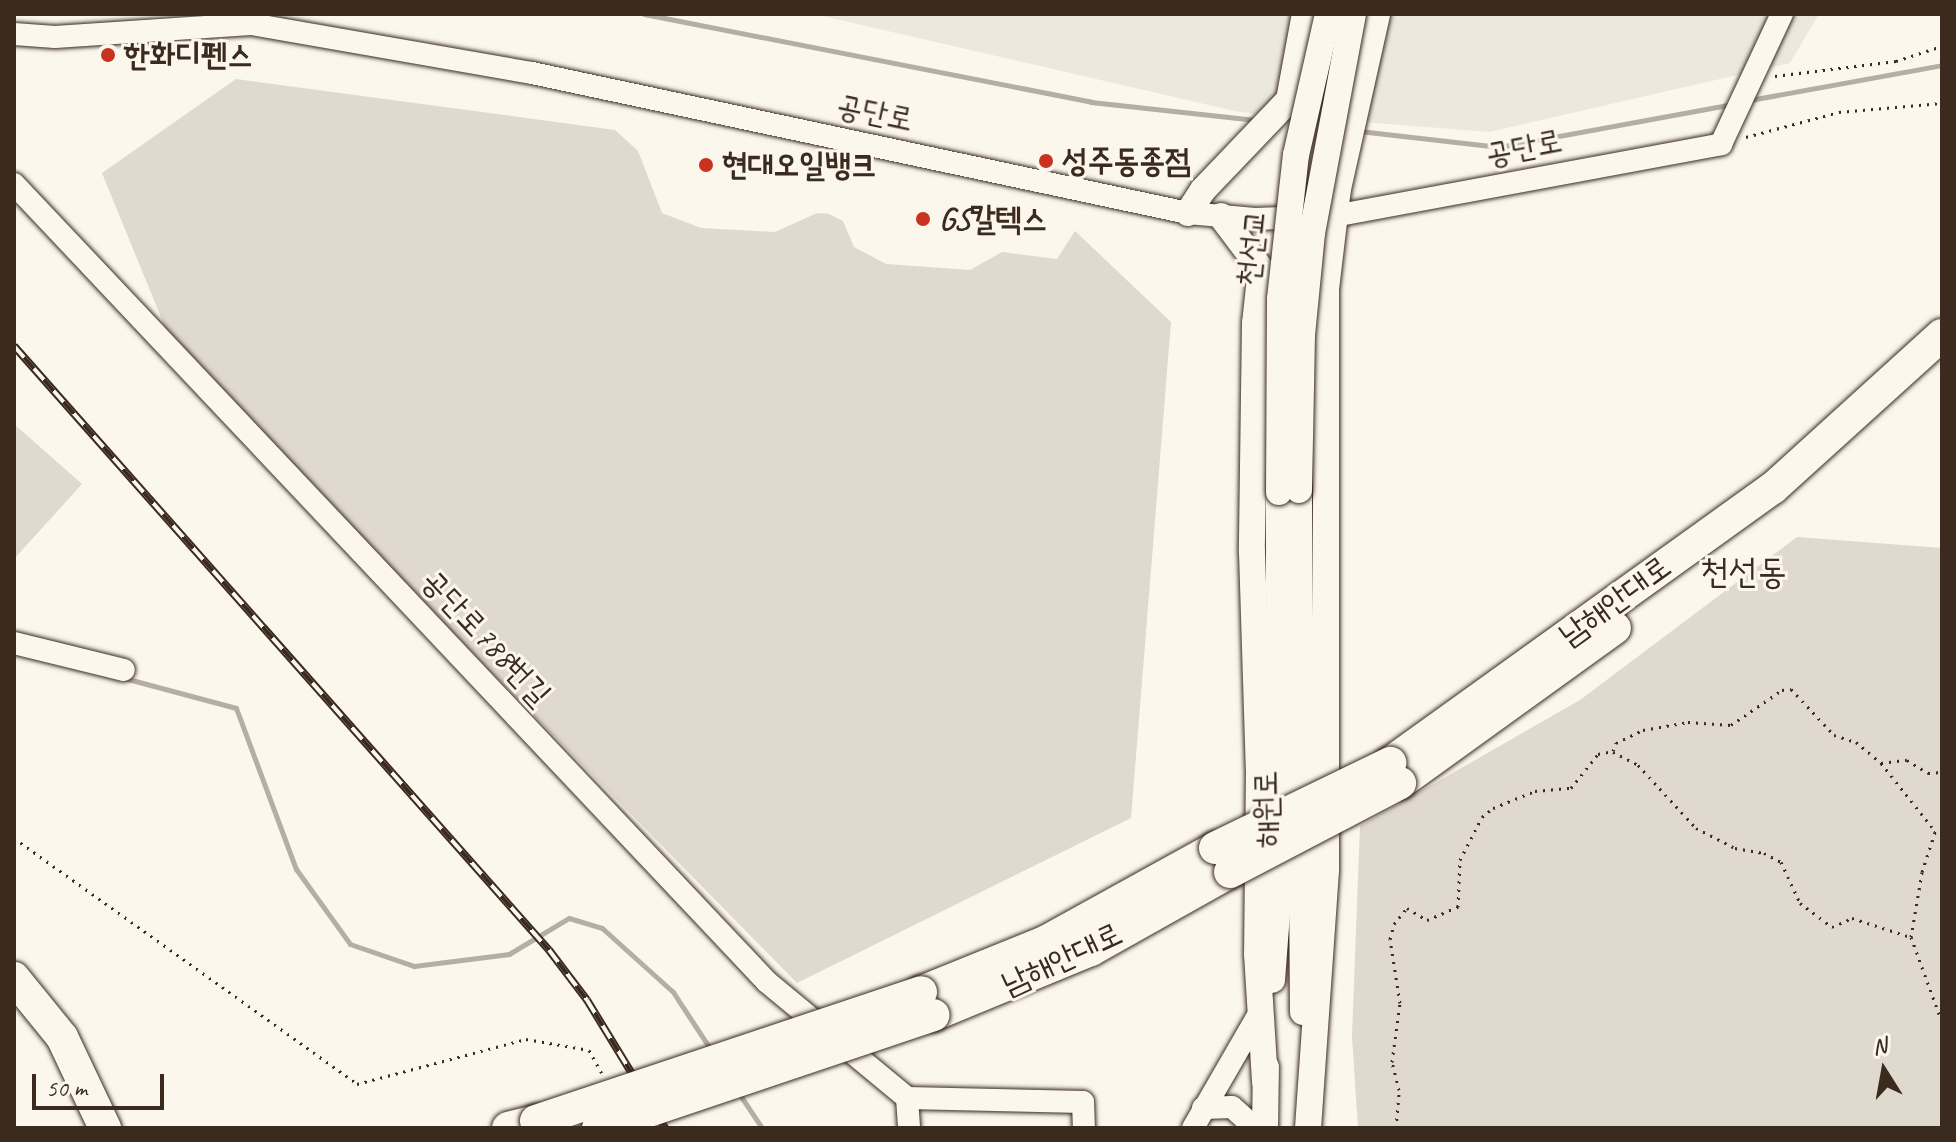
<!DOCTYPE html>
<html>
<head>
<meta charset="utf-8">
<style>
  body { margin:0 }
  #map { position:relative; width:1956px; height:1142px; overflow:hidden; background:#fbf7ec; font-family:Caveat,"Poor Story",sans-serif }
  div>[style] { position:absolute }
  .built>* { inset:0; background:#ede8dd }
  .green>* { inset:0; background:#dfd9ce }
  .stream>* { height:5px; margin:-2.5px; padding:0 2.5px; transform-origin:2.5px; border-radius:2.5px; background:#b6aea2 }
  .path>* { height:3px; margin-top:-1.5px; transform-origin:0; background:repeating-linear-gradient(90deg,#3b2a1e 0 2px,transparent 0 8px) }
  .roads { filter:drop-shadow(0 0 2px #3b2a1e) drop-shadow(0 0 2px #3b2a1e) }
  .minor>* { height:22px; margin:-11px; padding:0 11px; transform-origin:11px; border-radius:11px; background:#fbf7ec }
  .major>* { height:26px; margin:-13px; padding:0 13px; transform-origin:13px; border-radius:13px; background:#fbf7ec }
  .highway>* { height:32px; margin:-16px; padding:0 16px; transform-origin:16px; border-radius:16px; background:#fbf7ec }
  .rail>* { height:8px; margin-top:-4px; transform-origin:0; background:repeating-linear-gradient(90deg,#fbf7ec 0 15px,#3b2a1e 0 30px); box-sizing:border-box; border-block:2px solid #3b2a1e }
  .bridges { filter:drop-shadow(0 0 2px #3b2a1e) drop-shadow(0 0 2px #3b2a1e) }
  .major-bridge>* { height:26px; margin:-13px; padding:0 13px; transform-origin:13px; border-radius:13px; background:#fbf7ec }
  .highway-bridge>* { height:32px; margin:-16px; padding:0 16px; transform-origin:16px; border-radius:16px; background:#fbf7ec }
  .dots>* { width:22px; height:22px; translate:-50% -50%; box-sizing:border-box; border:4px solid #fbf7ec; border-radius:50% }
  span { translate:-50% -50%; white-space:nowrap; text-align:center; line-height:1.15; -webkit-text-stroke:6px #fbf7ec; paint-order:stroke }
  .poi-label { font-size:32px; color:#3b2a1e; font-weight:700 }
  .left { translate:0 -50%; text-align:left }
  .street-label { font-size:32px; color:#3b2a1e }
  .quarter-label { font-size:36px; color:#3b2a1e }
  .frame { position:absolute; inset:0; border:16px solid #3b2a1e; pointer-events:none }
  .north { position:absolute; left:1844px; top:1030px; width:80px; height:80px; -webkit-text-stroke:6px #fbf7ec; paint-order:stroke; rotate:349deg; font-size:22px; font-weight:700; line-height:32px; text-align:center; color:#3b2a1e }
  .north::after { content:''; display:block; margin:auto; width:28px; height:36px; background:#3b2a1e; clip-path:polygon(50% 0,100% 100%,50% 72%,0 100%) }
  .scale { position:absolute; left:32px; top:1074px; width:132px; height:36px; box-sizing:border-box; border:4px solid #3b2a1e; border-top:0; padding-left:10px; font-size:24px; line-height:28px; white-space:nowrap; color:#3b2a1e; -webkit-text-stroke:6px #fbf7ec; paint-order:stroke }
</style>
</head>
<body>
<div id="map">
  <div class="built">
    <div style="clip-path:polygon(814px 14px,1819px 14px,1790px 63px,1489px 132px,1239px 112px)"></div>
  </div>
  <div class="green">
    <div style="clip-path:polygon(236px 79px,615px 130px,638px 151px,662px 213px,701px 228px,775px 232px,817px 213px,829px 214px,843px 221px,854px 247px,886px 264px,970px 270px,1002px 252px,1057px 259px,1075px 231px,1171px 322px,1131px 818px,797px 983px,174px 349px,102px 173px)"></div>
    <div style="clip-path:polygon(14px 424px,82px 484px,14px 559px)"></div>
    <div style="clip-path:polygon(1797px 537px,1942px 548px,1942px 1128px,1358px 1128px,1352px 1036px,1360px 826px,1580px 700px)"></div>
  </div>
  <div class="stream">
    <div style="left:644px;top:14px;width:456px;rotate:11.1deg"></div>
    <div style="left:1091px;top:102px;width:168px;rotate:6.2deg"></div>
    <div style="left:1750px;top:100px;width:195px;rotate:-10.3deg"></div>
    <div style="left:1359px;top:131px;width:141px;rotate:6.5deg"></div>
    <div style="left:1499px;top:147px;width:238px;rotate:-10.4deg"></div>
    <div style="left:124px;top:678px;width:116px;rotate:15deg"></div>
    <div style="left:236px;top:708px;width:172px;rotate:69.6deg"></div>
    <div style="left:296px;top:869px;width:92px;rotate:54.2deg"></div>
    <div style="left:350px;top:944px;width:68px;rotate:19deg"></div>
    <div style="left:414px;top:966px;width:96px;rotate:-7.2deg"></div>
    <div style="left:509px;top:954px;width:70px;rotate:-31deg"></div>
    <div style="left:569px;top:918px;width:34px;rotate:17deg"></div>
    <div style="left:602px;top:928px;width:96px;rotate:42deg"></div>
    <div style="left:673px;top:992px;width:69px;rotate:56.8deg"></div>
    <div style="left:738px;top:1092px;width:43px;rotate:56.3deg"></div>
  </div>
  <div class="path">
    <div style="left:1775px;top:76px;width:122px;rotate:-7.1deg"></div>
    <div style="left:1896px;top:61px;width:48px;rotate:-18.1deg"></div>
    <div style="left:1746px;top:137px;width:96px;rotate:-15deg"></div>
    <div style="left:1839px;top:112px;width:103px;rotate:-5deg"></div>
    <div style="left:1613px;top:752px;width:28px;rotate:27deg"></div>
    <div style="left:1638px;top:765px;width:86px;rotate:47.4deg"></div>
    <div style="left:1696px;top:828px;width:44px;rotate:27.1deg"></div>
    <div style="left:1735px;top:848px;width:29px;rotate:10deg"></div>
    <div style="left:1764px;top:853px;width:19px;rotate:28deg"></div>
    <div style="left:1781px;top:862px;width:45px;rotate:65.1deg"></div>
    <div style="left:1800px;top:903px;width:40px;rotate:37deg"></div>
    <div style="left:1832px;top:927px;width:22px;rotate:-24deg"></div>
    <div style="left:1852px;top:918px;width:62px;rotate:17.9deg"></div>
    <div style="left:1881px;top:763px;width:87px;rotate:51.5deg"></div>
    <div style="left:1942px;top:827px;width:9px;rotate:144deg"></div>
    <div style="left:1935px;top:832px;width:42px;rotate:108deg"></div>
    <div style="left:1922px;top:872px;width:66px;rotate:99.6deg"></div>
    <div style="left:1911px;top:937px;width:90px;rotate:70deg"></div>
    <div style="left:14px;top:838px;width:422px;rotate:35.6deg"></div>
    <div style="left:357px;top:1084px;width:175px;rotate:-14.9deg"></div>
    <div style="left:526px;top:1039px;width:64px;rotate:9.9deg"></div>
    <div style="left:589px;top:1050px;width:26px;rotate:61deg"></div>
    <div style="left:1396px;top:1128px;width:38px;rotate:-85deg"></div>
    <div style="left:1399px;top:1090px;width:29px;rotate:-104deg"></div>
    <div style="left:1392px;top:1062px;width:60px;rotate:-82.3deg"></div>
    <div style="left:1400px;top:1003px;width:65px;rotate:-98.9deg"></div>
    <div style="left:1390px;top:939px;width:16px;rotate:-75deg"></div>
    <div style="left:1394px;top:924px;width:21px;rotate:-51deg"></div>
    <div style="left:1407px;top:908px;width:23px;rotate:31deg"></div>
    <div style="left:1427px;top:920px;width:34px;rotate:-23deg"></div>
    <div style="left:1458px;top:907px;width:47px;rotate:-87.6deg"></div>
    <div style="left:1460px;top:860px;width:48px;rotate:-62.9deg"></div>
    <div style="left:1482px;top:817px;width:14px;rotate:-39deg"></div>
    <div style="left:1493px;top:808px;width:45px;rotate:-22deg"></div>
    <div style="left:1535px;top:791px;width:36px;rotate:-5deg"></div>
    <div style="left:1571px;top:788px;width:43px;rotate:-51.5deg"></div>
    <div style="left:1598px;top:754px;width:15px;rotate:-11deg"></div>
    <div style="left:1613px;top:751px;width:9px;rotate:-69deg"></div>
    <div style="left:1616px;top:743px;width:30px;rotate:-26deg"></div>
    <div style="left:1643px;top:730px;width:46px;rotate:-10.1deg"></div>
    <div style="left:1688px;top:722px;width:43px;rotate:4deg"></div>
    <div style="left:1731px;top:725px;width:62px;rotate:-34.5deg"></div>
    <div style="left:1782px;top:690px;width:9px;rotate:-6deg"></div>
    <div style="left:1791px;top:689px;width:63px;rotate:46.9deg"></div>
    <div style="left:1834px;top:735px;width:23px;rotate:18deg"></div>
    <div style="left:1856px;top:742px;width:33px;rotate:40deg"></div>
    <div style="left:1881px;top:763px;width:26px;rotate:-7deg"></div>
    <div style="left:1907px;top:760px;width:25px;rotate:32deg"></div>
    <div style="left:1928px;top:773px;width:14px;rotate:-4deg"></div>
  </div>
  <div class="roads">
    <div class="minor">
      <div style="left:14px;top:34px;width:41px;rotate:4.2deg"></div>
      <div style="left:55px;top:37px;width:196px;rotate:-3.8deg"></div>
      <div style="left:251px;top:24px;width:285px;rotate:9.9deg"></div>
      <div style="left:532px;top:73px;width:671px;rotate:12.05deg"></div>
      <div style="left:1188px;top:213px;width:67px;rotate:5.1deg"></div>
      <div style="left:1255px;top:219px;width:79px;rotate:-2.2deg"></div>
      <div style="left:1334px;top:216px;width:394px;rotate:-10.5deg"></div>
      <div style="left:1721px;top:144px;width:144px;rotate:-64.9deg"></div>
      <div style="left:14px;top:184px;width:1097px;rotate:46.66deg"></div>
      <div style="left:767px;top:982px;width:182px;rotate:39.6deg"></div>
      <div style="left:907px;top:1098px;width:30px;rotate:86deg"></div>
      <div style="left:14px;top:643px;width:113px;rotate:13.8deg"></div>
      <div style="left:907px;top:1098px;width:176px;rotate:1.3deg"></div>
      <div style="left:1083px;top:1102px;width:26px;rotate:88deg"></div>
      <div style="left:1203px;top:1108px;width:29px;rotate:-2deg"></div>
      <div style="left:1232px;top:1107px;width:31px;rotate:42deg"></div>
      <div style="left:1193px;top:1128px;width:134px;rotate:-60deg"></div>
    </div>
    <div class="major">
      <div style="left:1188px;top:213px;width:27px;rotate:-57deg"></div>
      <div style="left:1203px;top:190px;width:124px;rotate:-46.3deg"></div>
      <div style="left:1289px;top:100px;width:87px;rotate:-79.5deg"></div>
      <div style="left:1221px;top:216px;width:66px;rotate:53deg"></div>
      <div style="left:1261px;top:269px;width:54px;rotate:96.3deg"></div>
      <div style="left:1255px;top:323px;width:229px;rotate:90.8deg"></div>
      <div style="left:1252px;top:552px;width:217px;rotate:88.2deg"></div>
      <div style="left:1259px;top:769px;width:185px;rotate:90.6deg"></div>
      <div style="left:1257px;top:954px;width:128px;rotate:86.4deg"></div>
      <div style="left:1299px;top:490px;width:522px;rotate:89.56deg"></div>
      <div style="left:1272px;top:980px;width:107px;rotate:-85.7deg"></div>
      <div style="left:1280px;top:873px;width:381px;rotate:-90.2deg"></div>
      <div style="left:1265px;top:1128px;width:61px;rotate:-89.1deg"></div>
      <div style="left:1308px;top:1128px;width:260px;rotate:-86deg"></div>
      <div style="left:1326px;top:869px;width:580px;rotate:-90deg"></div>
      <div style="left:1326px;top:289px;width:101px;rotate:-83.2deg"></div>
      <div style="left:1338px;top:189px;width:179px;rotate:-77.4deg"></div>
    </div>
    <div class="highway">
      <div style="left:1390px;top:763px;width:472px;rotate:-35.7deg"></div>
      <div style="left:1773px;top:488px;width:228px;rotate:-42.2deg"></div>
      <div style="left:1400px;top:783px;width:265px;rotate:-35.8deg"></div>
      <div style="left:14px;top:978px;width:76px;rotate:50.9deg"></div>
      <div style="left:62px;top:1037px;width:101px;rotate:64.7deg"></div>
      <div style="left:921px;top:992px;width:134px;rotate:-22deg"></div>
      <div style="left:1045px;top:942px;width:194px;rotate:-28.9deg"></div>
      <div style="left:933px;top:1015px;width:171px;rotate:-22.4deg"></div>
      <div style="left:1091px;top:950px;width:159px;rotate:-29.3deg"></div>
      <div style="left:508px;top:1128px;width:29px;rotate:-14deg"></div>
    </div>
  </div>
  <div class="rail">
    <div style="left:14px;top:346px;width:807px;rotate:48.47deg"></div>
    <div style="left:549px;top:950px;width:63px;rotate:52.8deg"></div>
    <div style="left:587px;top:1000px;width:150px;rotate:58.6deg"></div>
  </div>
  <div class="bridges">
    <div class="major-bridge">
      <div style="left:1299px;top:490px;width:155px;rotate:-88.9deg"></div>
      <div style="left:1302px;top:335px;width:102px;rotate:-84.4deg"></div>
      <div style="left:1312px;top:233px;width:223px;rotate:-79.4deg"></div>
      <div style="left:1279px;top:492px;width:193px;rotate:-89.7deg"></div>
      <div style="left:1280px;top:299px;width:145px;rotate:-83.7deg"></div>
      <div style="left:1296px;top:155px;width:145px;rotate:-77.2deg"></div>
    </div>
    <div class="highway-bridge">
      <div style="left:1215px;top:848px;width:195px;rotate:-25.9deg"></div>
      <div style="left:1230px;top:872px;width:192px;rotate:-27.6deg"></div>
      <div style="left:536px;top:1121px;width:406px;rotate:-18.5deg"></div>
      <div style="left:598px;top:1128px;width:354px;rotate:-18.6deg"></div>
    </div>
  </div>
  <div class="dots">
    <div style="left:108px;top:55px;background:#c8321e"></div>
    <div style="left:1046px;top:161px;background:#c8321e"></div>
    <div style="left:706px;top:165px;background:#c8321e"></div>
    <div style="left:923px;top:219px;background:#c8321e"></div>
  </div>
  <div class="poi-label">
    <span class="left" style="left:124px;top:55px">한화디펜스</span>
    <span class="left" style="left:1062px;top:161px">성주동종점</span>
    <span class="left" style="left:722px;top:165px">현대오일뱅크</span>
    <span class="left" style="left:939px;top:219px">GS칼텍스</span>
  </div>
  <div class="street-label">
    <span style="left:875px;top:113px;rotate:12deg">공단로</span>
    <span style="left:1524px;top:148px;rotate:-11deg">공단로</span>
    <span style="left:1252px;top:248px;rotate:-84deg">천선교</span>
    <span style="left:1615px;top:601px;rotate:-36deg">남해안대로</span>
    <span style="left:486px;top:638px;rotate:47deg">공단로788번길</span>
    <span style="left:1267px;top:809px;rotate:-91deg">해원로</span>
    <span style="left:1062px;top:959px;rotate:-25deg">남해안대로</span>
  </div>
  <div class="quarter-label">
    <span style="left:1743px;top:572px">천선동</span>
  </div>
  <div class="frame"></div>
  <div class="north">N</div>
  <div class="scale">50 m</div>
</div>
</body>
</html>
